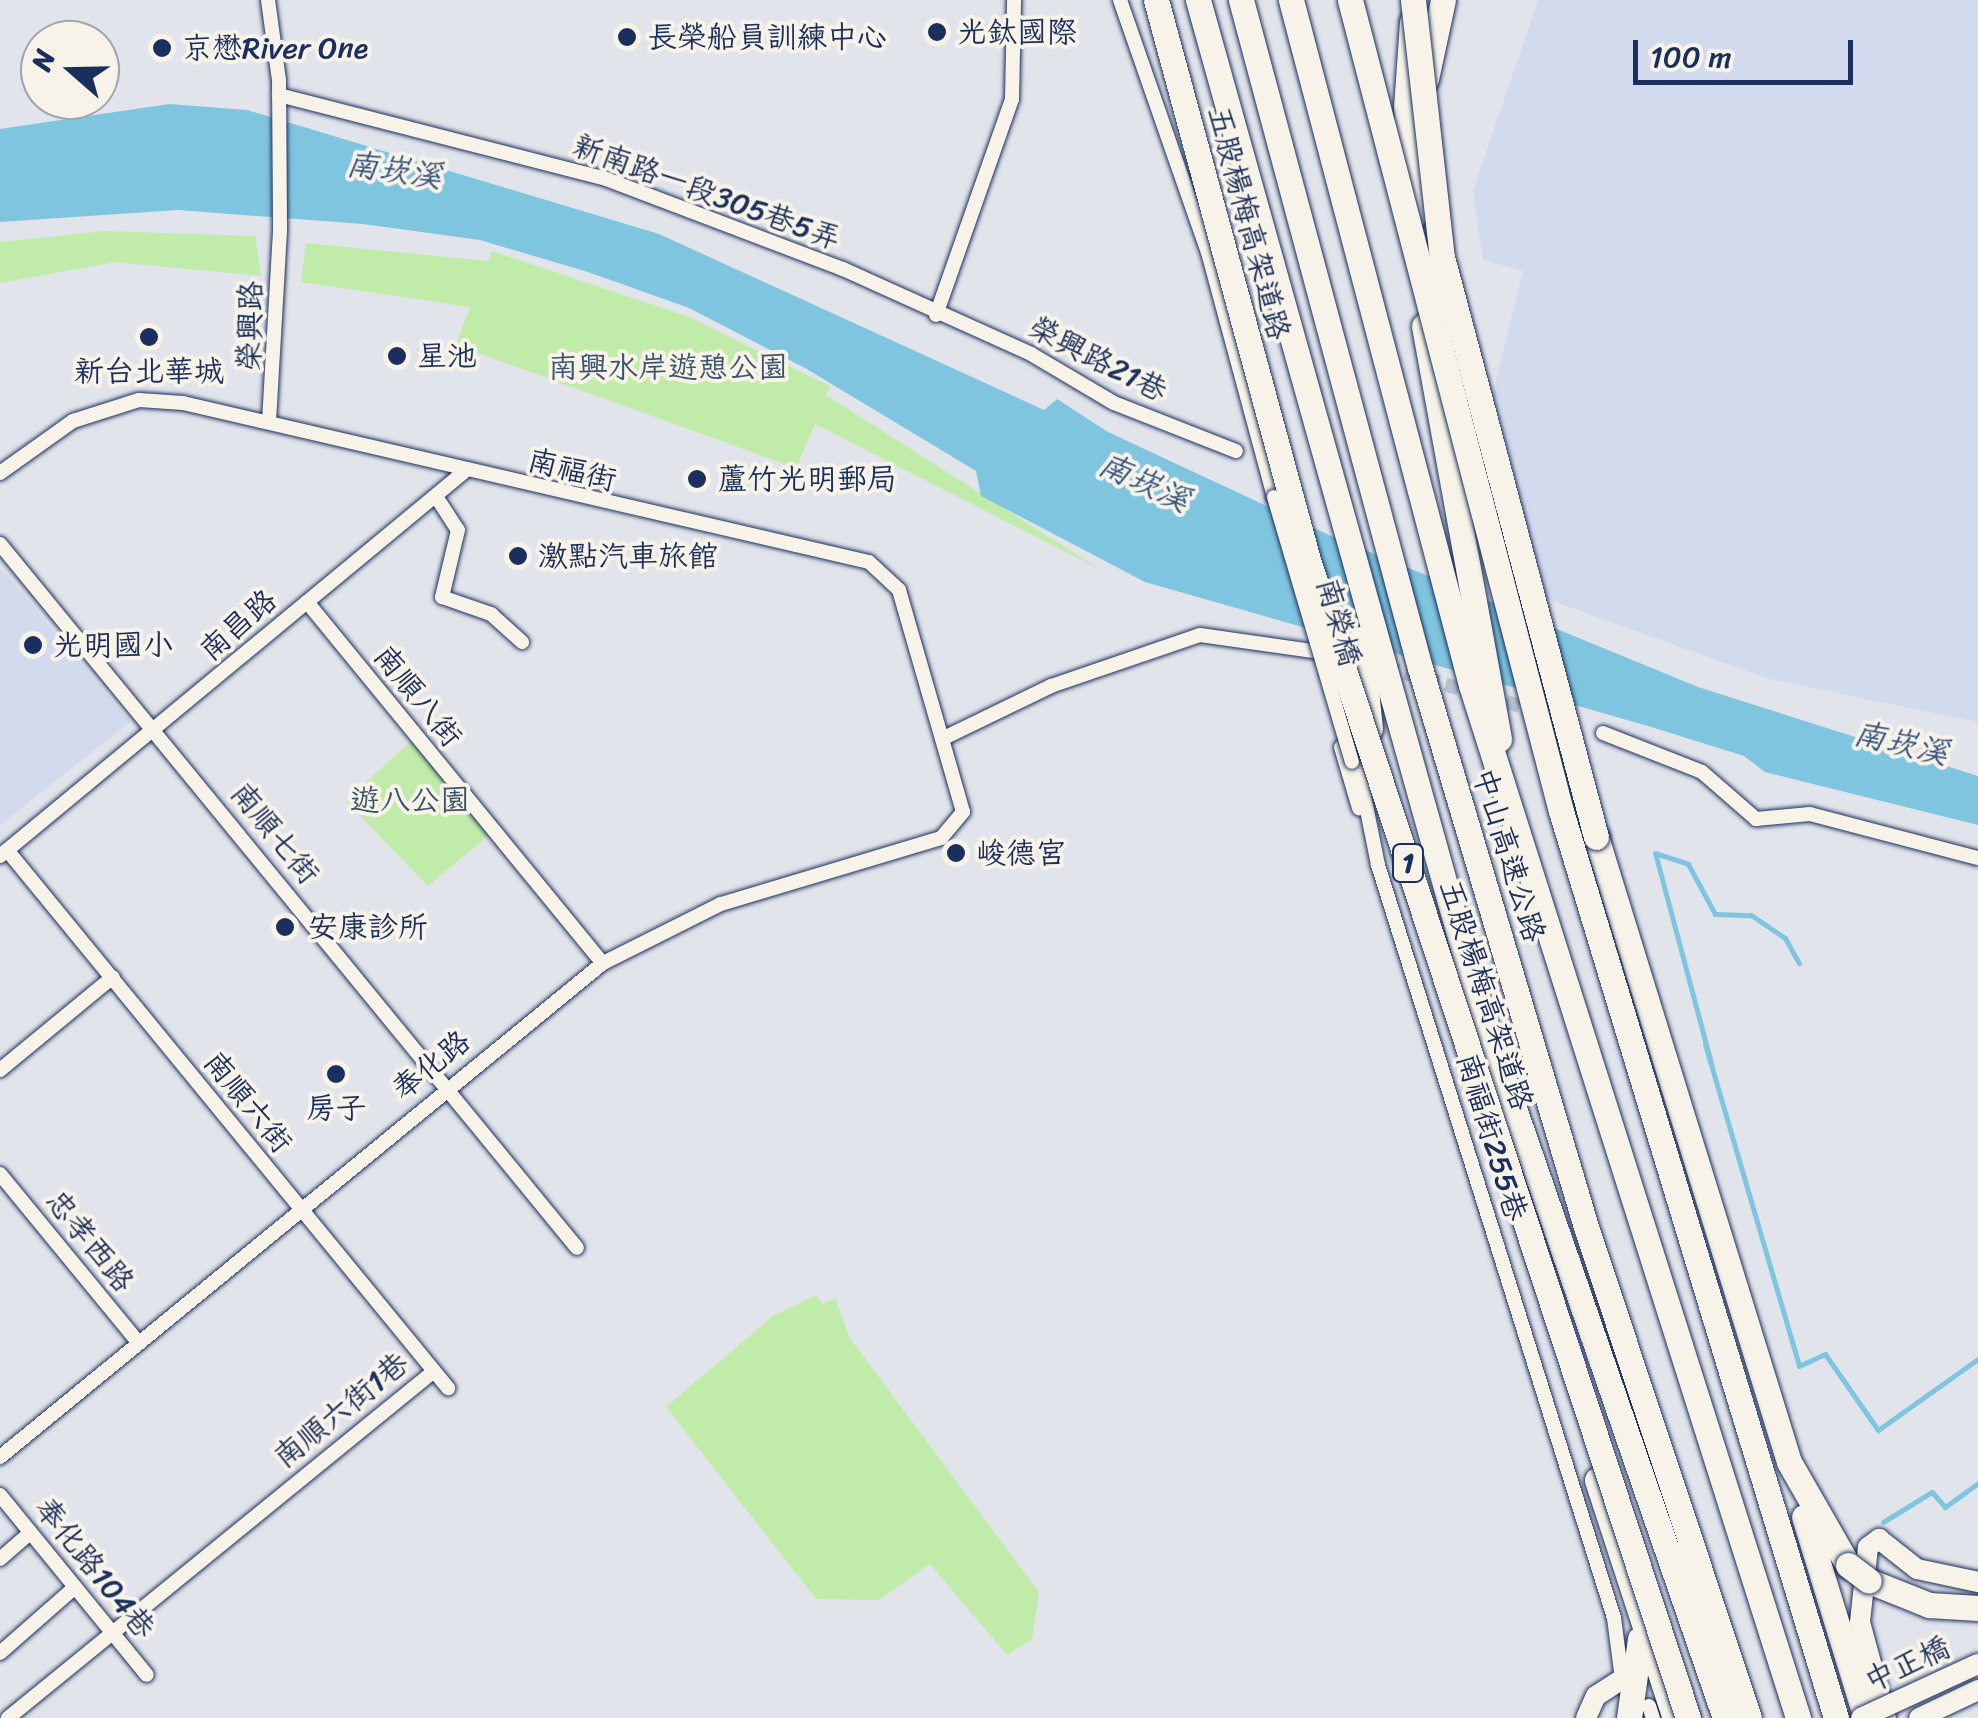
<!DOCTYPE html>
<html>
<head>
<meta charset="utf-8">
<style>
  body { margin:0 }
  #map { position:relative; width:1978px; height:1718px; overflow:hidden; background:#e1e4eb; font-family:Sriracha,"LXGW WenKai TC",sans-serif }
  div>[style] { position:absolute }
  .built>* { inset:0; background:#d2daed }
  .green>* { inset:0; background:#c1eba8 }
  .water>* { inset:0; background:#7fc5df }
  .stream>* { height:5px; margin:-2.5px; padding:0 2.5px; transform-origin:2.5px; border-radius:2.5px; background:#7fc5df }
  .street-tunnel>* { height:14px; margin-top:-7px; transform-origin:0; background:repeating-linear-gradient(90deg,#b9c0cf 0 14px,transparent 0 21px) }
  .roads { filter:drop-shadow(0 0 2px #1b2f5e) drop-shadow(0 0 2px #1b2f5e) }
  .street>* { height:14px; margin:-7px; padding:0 7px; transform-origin:7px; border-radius:7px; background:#f7f3e8 }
  .secondary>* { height:20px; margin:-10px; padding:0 10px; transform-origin:10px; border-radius:10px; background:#f7f3e8 }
  .highway>* { height:25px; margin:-12.5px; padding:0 12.5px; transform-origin:12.5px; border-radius:12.5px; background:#f7f3e8 }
  .bridges { filter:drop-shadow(0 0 2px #1b2f5e) drop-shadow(0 0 2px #1b2f5e) }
  .street-bridge>* { height:14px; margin:-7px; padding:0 7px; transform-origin:7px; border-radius:7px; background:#f7f3e8 }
  .secondary-bridge>* { height:20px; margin:-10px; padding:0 10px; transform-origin:10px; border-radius:10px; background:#f7f3e8 }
  .highway-bridge>* { height:25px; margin:-12.5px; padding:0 12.5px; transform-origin:12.5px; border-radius:12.5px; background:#f7f3e8 }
  .dots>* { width:28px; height:28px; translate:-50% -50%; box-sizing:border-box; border:5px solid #f7f3e8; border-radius:50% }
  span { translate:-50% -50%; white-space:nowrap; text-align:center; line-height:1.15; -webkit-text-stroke:8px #f7f3e8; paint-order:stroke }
  .shield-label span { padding:2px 8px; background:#f7f3e8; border:2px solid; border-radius:8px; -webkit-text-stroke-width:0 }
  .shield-label { font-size:28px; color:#1b2f5e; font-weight:700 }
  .poi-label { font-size:30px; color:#1b2f5e }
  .left { translate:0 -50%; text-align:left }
  .street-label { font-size:30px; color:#1b2f5e }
  .park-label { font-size:30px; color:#3c556d }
  .water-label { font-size:32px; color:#34547e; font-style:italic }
  .north { position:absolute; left:20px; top:20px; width:100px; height:100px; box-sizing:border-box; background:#f7f3e8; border:2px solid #9fa5b1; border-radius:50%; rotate:290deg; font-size:28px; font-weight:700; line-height:40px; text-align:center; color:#1b2f5e }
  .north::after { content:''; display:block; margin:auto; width:35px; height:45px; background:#1b2f5e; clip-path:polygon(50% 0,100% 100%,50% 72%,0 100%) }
  .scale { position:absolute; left:1633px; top:40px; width:220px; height:45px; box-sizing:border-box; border:5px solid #1b2f5e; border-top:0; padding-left:12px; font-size:30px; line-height:35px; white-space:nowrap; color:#1b2f5e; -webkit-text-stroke:8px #f7f3e8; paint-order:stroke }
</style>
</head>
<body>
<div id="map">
  <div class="built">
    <div style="clip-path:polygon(1538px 0,1978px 0,1978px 722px,1769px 679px,1547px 599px,1493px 392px,1523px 271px,1483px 260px,1473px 191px)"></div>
    <div style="clip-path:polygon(0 567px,130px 722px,0 825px)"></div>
  </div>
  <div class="green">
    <div style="clip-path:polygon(105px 231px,255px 236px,261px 276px,115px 262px,0 283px,0 242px)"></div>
    <div style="clip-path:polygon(306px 243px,488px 261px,492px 251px,689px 317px,830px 386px,826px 395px,1101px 570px,815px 424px,796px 468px,456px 345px,470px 307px,301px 282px)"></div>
    <div style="clip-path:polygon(412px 740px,489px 835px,428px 886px,346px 801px)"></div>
    <div style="clip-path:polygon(816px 1295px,823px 1304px,835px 1298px,849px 1337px,1039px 1592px,1032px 1639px,1007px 1655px,930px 1564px,879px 1600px,816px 1599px,666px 1407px,773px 1316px)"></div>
  </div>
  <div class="water">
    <div style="clip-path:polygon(169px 104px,247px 110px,659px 234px,1044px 410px,1057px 399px,1108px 432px,1331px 536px,1698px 687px,1978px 776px,1978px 825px,1765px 772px,1744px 756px,1648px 726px,1145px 582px,981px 496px,976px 471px,805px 368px,689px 308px,588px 272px,480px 240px,363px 224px,178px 210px,0 222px,0 129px)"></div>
  </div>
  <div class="stream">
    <div style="left:1705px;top:1044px;width:335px;rotate:73.7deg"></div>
    <div style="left:1799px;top:1366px;width:29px;rotate:-25deg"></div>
    <div style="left:1825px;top:1354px;width:93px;rotate:55.1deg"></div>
    <div style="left:1878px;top:1430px;width:123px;rotate:-35.4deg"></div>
    <div style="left:1711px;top:1063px;width:217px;rotate:-104.9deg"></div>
    <div style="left:1655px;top:853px;width:35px;rotate:18deg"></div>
    <div style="left:1688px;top:864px;width:57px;rotate:61.6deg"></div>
    <div style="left:1715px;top:914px;width:36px;rotate:2deg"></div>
    <div style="left:1751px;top:915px;width:41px;rotate:34.1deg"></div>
    <div style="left:1785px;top:938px;width:29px;rotate:61deg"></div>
    <div style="left:1883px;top:1522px;width:57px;rotate:-31.5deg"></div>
    <div style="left:1932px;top:1492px;width:20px;rotate:49deg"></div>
    <div style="left:1945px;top:1507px;width:41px;rotate:-36deg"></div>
  </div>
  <div class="street-tunnel">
    <div style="left:1385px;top:667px;width:158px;rotate:16.1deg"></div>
  </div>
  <div class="roads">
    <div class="street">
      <div style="left:268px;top:0;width:81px;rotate:82.2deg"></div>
      <div style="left:279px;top:80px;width:151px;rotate:89.6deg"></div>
      <div style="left:280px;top:231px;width:189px;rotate:93.3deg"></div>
      <div style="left:1120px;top:0;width:271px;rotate:70.8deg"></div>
      <div style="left:1209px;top:256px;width:250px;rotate:74.9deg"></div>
      <div style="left:279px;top:95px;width:338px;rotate:14.4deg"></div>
      <div style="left:606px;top:179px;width:254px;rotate:20.8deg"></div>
      <div style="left:843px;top:269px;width:206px;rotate:24.3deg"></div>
      <div style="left:1031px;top:354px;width:96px;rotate:30.6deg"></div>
      <div style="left:1114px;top:403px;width:131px;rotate:21.5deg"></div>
      <div style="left:936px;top:315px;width:229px;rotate:-70.6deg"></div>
      <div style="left:1012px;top:99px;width:99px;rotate:-88.8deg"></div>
      <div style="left:0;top:473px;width:90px;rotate:-35.5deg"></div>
      <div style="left:73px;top:421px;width:69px;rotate:-17.7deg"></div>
      <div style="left:139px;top:400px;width:44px;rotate:3.9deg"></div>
      <div style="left:183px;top:403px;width:704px;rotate:13.05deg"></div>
      <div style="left:869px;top:562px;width:41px;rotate:43deg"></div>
      <div style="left:899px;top:590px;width:231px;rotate:73.9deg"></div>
      <div style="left:963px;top:812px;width:34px;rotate:130deg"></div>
      <div style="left:941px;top:838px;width:230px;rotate:163.3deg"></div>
      <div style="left:721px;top:904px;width:132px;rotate:153.4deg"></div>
      <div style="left:603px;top:963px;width:780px;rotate:140.67deg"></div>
      <div style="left:437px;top:498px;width:38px;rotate:57deg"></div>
      <div style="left:458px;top:530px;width:69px;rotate:103.4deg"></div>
      <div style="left:442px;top:597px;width:52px;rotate:19.1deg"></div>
      <div style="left:491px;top:614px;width:42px;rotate:42.1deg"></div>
      <div style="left:0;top:544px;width:910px;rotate:50.66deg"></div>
      <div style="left:307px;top:602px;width:467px;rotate:50.7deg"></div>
      <div style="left:1603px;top:733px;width:106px;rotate:21.5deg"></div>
      <div style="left:1702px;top:772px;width:72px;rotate:41deg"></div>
      <div style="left:1756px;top:819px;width:54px;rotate:-5.3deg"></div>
      <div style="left:1810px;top:814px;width:174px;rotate:14.7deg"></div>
      <div style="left:946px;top:737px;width:117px;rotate:-25.9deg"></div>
      <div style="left:1051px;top:686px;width:157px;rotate:-18.9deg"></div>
      <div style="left:1200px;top:635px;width:127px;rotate:8.1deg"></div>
      <div style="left:1354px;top:745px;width:122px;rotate:78.7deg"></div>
      <div style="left:1378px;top:865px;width:789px;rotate:72.6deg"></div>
      <div style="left:1614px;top:1618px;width:62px;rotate:82.5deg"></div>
      <div style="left:1341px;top:747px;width:64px;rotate:73.6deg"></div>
      <div style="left:7px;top:850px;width:696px;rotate:50.66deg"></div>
      <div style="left:0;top:856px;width:602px;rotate:-39.61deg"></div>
      <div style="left:0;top:1070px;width:146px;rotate:-39.5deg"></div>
      <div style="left:0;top:1174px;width:217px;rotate:50.6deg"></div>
      <div style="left:0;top:1495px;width:232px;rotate:50.8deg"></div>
      <div style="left:0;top:1559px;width:40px;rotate:-41deg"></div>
      <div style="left:0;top:1653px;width:100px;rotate:-41.3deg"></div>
      <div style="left:1649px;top:1706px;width:13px;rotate:72deg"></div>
      <div style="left:8px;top:1718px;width:549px;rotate:-39.16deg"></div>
    </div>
    <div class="secondary">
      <div style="left:1586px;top:1718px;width:24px;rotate:-66deg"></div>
      <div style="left:1596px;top:1696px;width:31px;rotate:-33deg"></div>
      <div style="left:1886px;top:1718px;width:99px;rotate:-105.2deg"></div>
      <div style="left:1860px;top:1622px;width:75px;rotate:-83.9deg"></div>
      <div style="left:1868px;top:1547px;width:14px;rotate:-36deg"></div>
      <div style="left:1879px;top:1539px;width:48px;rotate:38.3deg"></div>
      <div style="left:1917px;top:1569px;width:62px;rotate:12deg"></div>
      <div style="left:1919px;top:1718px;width:65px;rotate:-25.4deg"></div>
    </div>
    <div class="highway">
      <div style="left:1198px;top:0;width:1049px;rotate:74.4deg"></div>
      <div style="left:1480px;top:1010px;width:749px;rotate:70.91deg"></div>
      <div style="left:1241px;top:0;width:692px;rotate:75deg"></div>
      <div style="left:1420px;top:668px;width:583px;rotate:73.46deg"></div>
      <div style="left:1586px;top:1227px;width:517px;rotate:71.64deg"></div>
      <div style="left:1291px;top:0;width:708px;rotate:75.28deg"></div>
      <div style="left:1471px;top:685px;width:1084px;rotate:72.43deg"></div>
      <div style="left:1412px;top:22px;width:85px;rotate:94deg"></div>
      <div style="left:1406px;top:107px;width:109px;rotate:85.8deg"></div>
      <div style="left:1426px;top:79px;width:81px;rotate:-77.9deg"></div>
      <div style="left:1424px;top:326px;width:420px;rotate:79.7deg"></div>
      <div style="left:1361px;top:639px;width:90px;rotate:84.3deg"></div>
      <div style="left:1596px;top:837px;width:654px;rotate:72.84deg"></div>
      <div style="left:1789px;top:1462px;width:119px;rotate:60.2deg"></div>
      <div style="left:1597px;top:1480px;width:250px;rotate:71.9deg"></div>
      <div style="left:1804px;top:1517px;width:210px;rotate:72.9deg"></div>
      <div style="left:1869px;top:1581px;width:65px;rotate:21.8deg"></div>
      <div style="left:1929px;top:1605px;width:49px;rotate:3.5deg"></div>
      <div style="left:1629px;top:1718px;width:80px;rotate:-82.1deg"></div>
    </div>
  </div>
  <div class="bridges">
    <div class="street-bridge">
      <div style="left:1274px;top:497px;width:276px;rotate:73.6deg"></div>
    </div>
    <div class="secondary-bridge">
      <div style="left:1861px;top:1718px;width:129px;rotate:-24.8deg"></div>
    </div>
    <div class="highway-bridge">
      <div style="left:1156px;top:0;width:580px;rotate:74.81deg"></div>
      <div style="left:1308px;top:560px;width:1219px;rotate:71.83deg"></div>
      <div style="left:1350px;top:0;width:838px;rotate:75.42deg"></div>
      <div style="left:1561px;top:811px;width:948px;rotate:73.13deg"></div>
      <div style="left:1413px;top:0;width:259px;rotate:83.6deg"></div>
      <div style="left:1442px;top:257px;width:600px;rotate:75.13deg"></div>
      <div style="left:1848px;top:1565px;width:26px;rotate:37deg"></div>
    </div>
  </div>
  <div class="dots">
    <div style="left:937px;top:32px;background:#1b2f5e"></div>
    <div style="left:627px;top:37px;background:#1b2f5e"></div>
    <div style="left:162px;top:48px;background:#1b2f5e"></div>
    <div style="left:149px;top:337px;background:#1b2f5e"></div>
    <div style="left:397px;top:356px;background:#1b2f5e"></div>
    <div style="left:697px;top:479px;background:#1b2f5e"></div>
    <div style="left:518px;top:556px;background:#1b2f5e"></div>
    <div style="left:33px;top:645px;background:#1b2f5e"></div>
    <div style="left:956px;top:853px;background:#1b2f5e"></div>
    <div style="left:285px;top:927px;background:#1b2f5e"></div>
    <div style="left:336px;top:1074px;background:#1b2f5e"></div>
  </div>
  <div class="shield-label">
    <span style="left:1408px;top:863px">1</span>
  </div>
  <div class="poi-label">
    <span class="left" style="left:957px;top:32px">光鈦國際</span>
    <span class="left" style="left:647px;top:37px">長榮船員訓練中心</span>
    <span class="left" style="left:182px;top:48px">京懋River One</span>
    <span class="left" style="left:417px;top:356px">星池</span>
    <span style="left:149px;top:371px">新台北華城</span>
    <span class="left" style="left:717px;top:479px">蘆竹光明郵局</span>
    <span class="left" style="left:538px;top:556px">激點汽車旅館</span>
    <span class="left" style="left:53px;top:645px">光明國小</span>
    <span class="left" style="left:976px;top:853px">峻德宮</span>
    <span class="left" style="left:308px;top:927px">安康診所</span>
    <span style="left:336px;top:1108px">房子</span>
  </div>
  <div class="street-label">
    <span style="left:707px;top:192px;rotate:20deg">新南路一段305巷5弄</span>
    <span style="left:1249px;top:223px;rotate:75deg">五股楊梅高架道路</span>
    <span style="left:250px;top:326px;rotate:-89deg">榮興路</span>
    <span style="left:1098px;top:359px;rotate:27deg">榮興路21巷</span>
    <span style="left:572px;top:470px;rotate:14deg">南福街</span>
    <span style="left:1339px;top:622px;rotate:74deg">南榮橋</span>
    <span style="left:238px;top:625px;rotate:-41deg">南昌路</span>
    <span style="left:418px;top:696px;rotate:51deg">南順八街</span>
    <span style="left:275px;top:833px;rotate:51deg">南順七街</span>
    <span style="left:1509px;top:855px;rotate:73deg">中山高速公路</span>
    <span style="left:1486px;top:995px;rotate:72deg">五股楊梅高架道路</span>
    <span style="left:431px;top:1065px;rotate:-39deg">奉化路</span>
    <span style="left:248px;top:1102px;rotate:51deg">南順六街</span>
    <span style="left:1492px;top:1137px;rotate:73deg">南福街255巷</span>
    <span style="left:90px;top:1241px;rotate:51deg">忠孝西路</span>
    <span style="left:341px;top:1410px;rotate:-39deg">南順六街1巷</span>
    <span style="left:95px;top:1568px;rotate:51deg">奉化路104巷</span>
    <span style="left:1907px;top:1664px;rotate:-25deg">中正橋</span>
  </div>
  <div class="park-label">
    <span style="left:668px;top:367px">南興水岸遊憩公園</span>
    <span style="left:410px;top:800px">遊八公園</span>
  </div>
  <div class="water-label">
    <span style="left:394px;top:171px;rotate:8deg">南崁溪</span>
    <span style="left:1144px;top:483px;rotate:25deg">南崁溪</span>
    <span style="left:1901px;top:744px;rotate:13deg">南崁溪</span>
  </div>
  <div class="north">N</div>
  <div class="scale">100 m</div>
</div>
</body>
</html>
